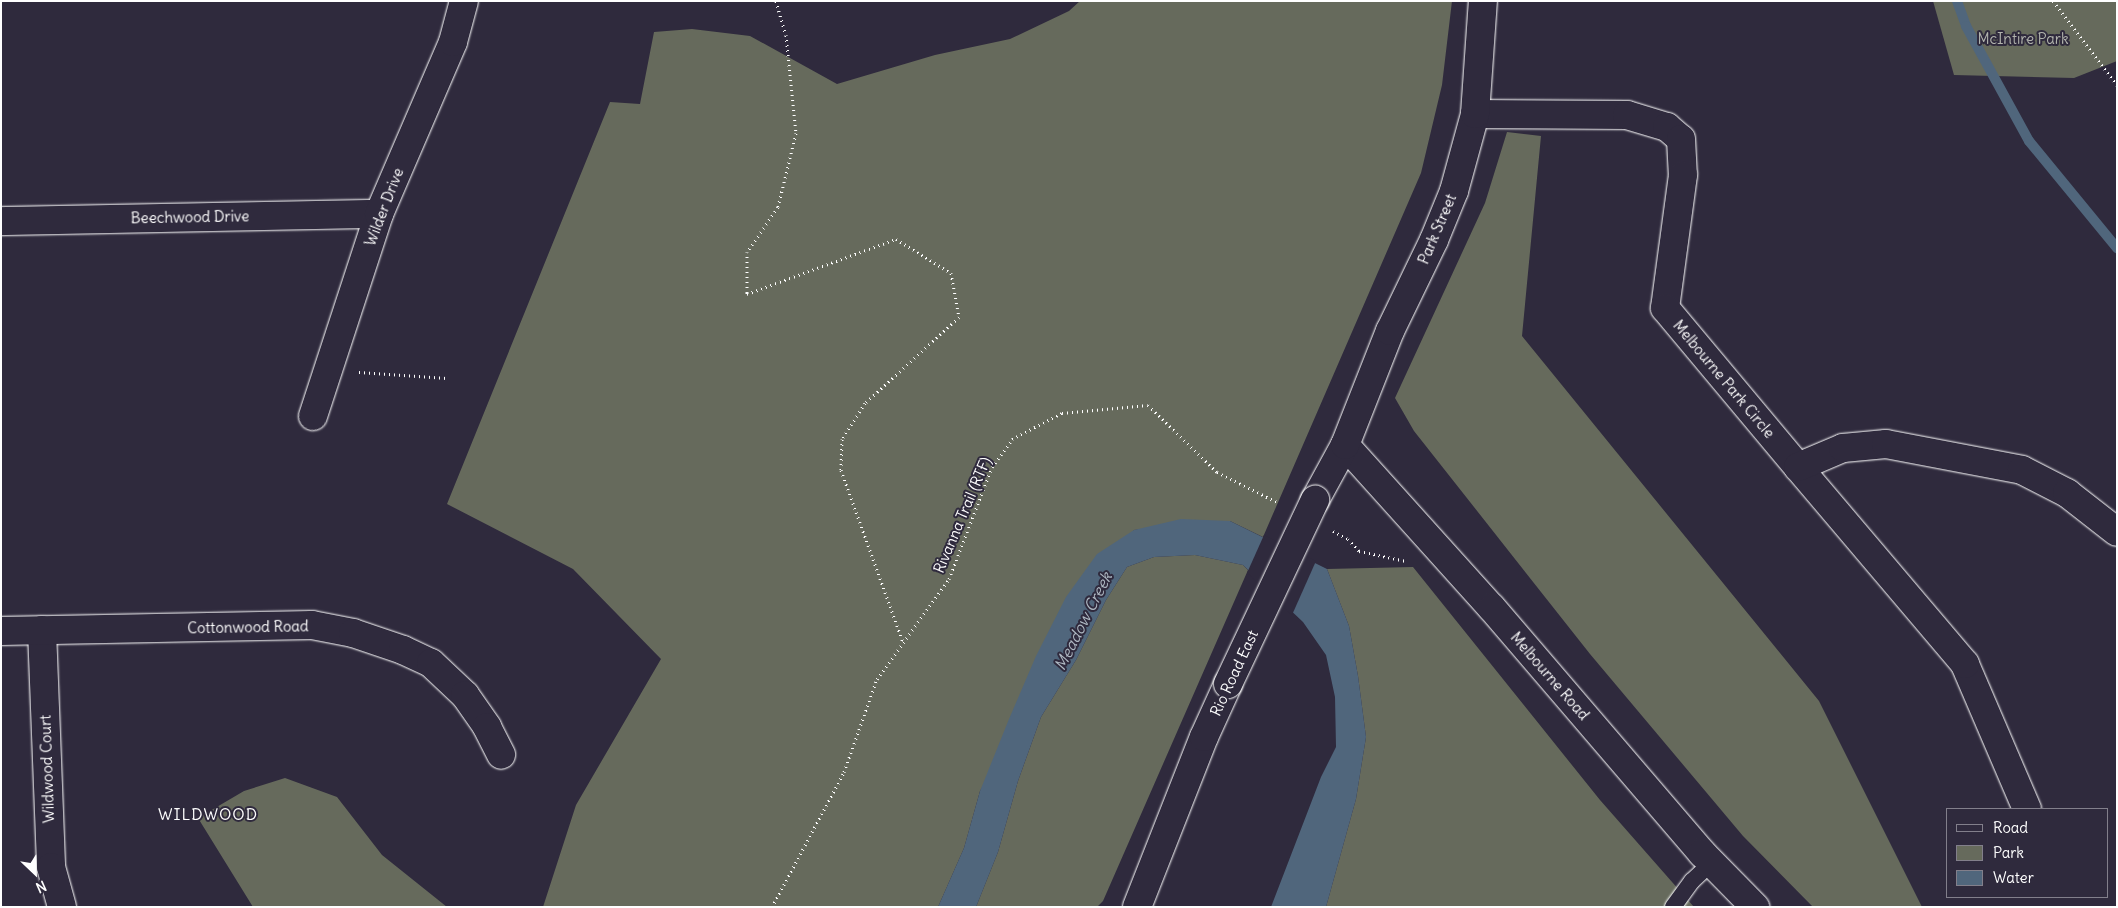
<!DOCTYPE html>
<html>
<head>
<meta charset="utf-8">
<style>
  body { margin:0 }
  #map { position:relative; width:2118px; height:908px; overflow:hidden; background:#2f2a3d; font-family:Delius,sans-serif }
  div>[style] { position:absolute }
  .green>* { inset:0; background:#666a5c }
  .water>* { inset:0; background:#50667c }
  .pier>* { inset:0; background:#2f2a3d }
  .stream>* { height:10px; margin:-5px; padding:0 5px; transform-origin:5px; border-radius:5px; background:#50667c }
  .path>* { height:3px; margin-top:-1.5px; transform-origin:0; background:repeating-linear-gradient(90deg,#fff 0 1px,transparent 0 5px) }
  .roads { filter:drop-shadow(0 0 1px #fff) drop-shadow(0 0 1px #fff) }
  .service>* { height:16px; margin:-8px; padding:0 8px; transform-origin:8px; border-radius:8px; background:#2f2a3d }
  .minor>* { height:28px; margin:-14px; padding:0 14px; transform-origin:14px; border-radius:14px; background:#2f2a3d }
  .tertiary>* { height:28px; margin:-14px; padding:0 14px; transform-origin:14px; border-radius:14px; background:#2f2a3d }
  .bridges { filter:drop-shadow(0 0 1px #fff) drop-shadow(0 0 1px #fff) }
  .tertiary-bridge>* { height:28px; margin:-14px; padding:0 14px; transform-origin:14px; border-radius:14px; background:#2f2a3d }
  span { translate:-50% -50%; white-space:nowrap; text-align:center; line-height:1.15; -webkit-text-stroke:4px #2f2a3d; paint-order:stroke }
  .park-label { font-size:15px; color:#b2b4ae }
  .street-label { font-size:15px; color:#fff }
  .water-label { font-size:16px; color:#b0bac4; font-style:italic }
  .neighbourhood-label { font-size:16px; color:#fff; letter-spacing:1px }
  .frame { position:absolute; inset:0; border:2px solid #fff; pointer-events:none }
  .legend { position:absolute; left:1946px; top:808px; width:162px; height:90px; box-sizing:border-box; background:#2f2a3d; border:1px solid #827f8b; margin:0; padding:6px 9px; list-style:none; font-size:15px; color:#fff }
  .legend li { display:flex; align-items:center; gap:10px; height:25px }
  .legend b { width:25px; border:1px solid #827f8b }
  .north { position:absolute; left:10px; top:848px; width:50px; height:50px; -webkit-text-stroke:4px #2f2a3d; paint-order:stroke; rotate:156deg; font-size:14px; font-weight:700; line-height:20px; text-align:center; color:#fff }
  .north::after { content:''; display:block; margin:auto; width:18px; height:22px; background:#fff; clip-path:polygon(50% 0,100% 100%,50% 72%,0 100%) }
</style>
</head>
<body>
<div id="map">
  <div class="green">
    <div style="clip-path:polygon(1080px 1px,1452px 1px,1442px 85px,1421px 173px,1263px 537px,1230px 521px,1134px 530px,980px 791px,964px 848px,938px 907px,543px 907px,576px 805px,661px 659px,573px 569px,447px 504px,610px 102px,640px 104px,654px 32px,692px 29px,750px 36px,837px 84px,935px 55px,1010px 39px,1069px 11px)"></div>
    <div style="clip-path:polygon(1933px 1px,2117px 1px,2117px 61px,2074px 78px,1954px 75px)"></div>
    <div style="clip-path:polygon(1507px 132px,1541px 136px,1522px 336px,1819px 701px,1922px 907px,1813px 907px,1743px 836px,1590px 654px,1414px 431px,1395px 398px,1485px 203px)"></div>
    <div style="clip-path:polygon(1195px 555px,1243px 565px,1248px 570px,1103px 901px,1097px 907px,976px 907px,998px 852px,1018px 781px,1041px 717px,1076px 660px,1106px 600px,1127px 567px,1154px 557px)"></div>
    <div style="clip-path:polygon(1413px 567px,1600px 800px,1694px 907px,1326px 907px,1356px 799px,1366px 737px,1358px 676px,1349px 626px,1327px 569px)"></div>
    <div style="clip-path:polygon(285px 778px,337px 797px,382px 855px,447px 907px,253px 907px,198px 818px,244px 791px)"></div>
  </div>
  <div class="water">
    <div style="clip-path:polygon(1181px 519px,1230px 521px,1327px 569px,1349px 626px,1358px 676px,1366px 737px,1356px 799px,1326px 907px,1271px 907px,1321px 777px,1336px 747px,1335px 697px,1326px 655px,1303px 622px,1243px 565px,1195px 555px,1154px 557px,1127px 567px,1106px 600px,1076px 660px,1041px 717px,1018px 781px,998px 852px,976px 907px,938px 907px,964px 848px,980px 791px,1009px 719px,1036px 656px,1066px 597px,1097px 554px,1134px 530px)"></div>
  </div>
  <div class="pier">
    <div style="clip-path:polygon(1264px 535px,1316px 561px,1292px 615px,1247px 573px)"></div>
  </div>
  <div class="stream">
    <div style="left:1957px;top:1px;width:27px;rotate:70deg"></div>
    <div style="left:1966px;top:26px;width:131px;rotate:61.3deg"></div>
    <div style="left:2029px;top:141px;width:139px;rotate:50.6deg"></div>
  </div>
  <div class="path">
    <div style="left:776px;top:1px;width:35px;rotate:74deg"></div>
    <div style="left:786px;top:35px;width:99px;rotate:84.2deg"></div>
    <div style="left:796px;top:133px;width:76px;rotate:103.7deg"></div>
    <div style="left:778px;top:207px;width:55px;rotate:124.6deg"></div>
    <div style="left:747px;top:252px;width:42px;rotate:90deg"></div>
    <div style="left:747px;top:294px;width:159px;rotate:-20.3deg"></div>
    <div style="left:896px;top:239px;width:65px;rotate:31.7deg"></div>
    <div style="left:951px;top:273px;width:45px;rotate:79.7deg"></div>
    <div style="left:959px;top:317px;width:127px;rotate:137.5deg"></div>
    <div style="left:865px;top:403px;width:43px;rotate:122.6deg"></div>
    <div style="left:842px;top:439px;width:31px;rotate:92deg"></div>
    <div style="left:841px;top:470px;width:183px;rotate:70.2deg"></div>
    <div style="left:2053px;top:1px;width:106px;rotate:52.7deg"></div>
    <div style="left:359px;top:372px;width:88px;rotate:3.9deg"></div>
    <div style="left:1333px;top:531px;width:17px;rotate:28deg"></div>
    <div style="left:1348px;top:539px;width:16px;rotate:47deg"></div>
    <div style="left:1359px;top:551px;width:48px;rotate:12deg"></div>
    <div style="left:772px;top:907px;width:153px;rotate:-61.9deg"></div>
    <div style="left:844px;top:772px;width:99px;rotate:-70.5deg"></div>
    <div style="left:877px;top:679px;width:123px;rotate:-54.2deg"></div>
    <div style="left:949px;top:579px;width:120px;rotate:-69deg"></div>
    <div style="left:992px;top:467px;width:34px;rotate:-54deg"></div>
    <div style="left:1012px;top:439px;width:56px;rotate:-27.5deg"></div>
    <div style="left:1062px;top:413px;width:86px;rotate:-5.3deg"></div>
    <div style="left:1148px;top:405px;width:96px;rotate:44.2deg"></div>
    <div style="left:1217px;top:472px;width:69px;rotate:26.6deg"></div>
  </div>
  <div class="roads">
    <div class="service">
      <div style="left:1673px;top:907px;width:32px;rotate:-54deg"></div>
      <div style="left:1692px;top:881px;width:26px;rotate:-43deg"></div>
    </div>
    <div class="minor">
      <div style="left:1475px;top:114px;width:152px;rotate:0.4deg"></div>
      <div style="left:1627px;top:115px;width:42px;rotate:16.7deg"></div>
      <div style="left:1667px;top:127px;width:18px;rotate:41deg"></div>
      <div style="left:1681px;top:139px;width:36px;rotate:87deg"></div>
      <div style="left:1683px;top:175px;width:134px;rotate:97.7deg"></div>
      <div style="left:1665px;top:308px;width:207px;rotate:50.1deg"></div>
      <div style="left:1px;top:221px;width:378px;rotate:-1.1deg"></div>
      <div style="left:313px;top:416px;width:213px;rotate:-71.9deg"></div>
      <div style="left:379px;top:214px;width:187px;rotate:-66.7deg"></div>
      <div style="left:453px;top:42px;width:42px;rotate:-75deg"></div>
      <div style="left:42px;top:630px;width:237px;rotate:87.8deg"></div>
      <div style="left:51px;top:867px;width:41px;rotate:74.6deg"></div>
      <div style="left:1px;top:631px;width:311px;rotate:-1.1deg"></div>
      <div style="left:312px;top:625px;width:42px;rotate:11deg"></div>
      <div style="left:353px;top:633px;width:53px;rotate:18.8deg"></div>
      <div style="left:403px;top:650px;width:31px;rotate:25deg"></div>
      <div style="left:431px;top:663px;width:47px;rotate:43.3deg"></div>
      <div style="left:465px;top:695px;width:39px;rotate:55deg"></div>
      <div style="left:487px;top:727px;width:31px;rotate:63deg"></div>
      <div style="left:2027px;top:809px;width:158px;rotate:-113.2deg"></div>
      <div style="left:1965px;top:664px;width:258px;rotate:-130.3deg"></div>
      <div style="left:1798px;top:467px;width:49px;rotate:-22.9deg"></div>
      <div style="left:1843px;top:448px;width:43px;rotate:-5.3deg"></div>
      <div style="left:1886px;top:444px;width:138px;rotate:10.8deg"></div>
      <div style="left:2022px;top:470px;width:51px;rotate:27.1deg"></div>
      <div style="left:2067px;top:493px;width:63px;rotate:38deg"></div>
    </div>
    <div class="tertiary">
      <div style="left:1345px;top:445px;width:219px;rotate:48deg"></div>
      <div style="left:1492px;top:608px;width:323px;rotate:49.4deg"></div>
      <div style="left:1702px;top:853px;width:76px;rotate:45.5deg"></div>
      <div style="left:1315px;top:500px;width:63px;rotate:-61.4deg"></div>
      <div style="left:1345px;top:445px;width:123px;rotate:-68.5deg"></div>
      <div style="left:1390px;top:331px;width:101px;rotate:-64.2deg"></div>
      <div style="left:1434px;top:240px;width:53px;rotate:-67.8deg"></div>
      <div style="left:1454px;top:191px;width:80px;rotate:-74.7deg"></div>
      <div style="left:1475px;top:114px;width:113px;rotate:-86deg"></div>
      <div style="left:1137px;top:907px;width:183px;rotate:-68.5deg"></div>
      <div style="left:1204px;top:737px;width:58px;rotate:-65.6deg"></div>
    </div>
  </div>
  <div class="bridges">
    <div class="tertiary-bridge">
      <div style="left:1228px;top:684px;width:204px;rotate:-64.7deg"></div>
    </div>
  </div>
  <div class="park-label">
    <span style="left:2023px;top:39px">McIntire Park</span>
  </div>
  <div class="street-label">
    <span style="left:384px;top:207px;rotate:-69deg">Wilder Drive</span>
    <span style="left:190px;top:217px;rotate:-1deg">Beechwood Drive</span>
    <span style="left:1437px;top:229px;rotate:-67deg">Park Street</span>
    <span style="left:1724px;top:379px;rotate:50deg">Melbourne Park Circle</span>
    <span style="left:962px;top:515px;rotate:-67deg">Rivanna Trail (RTF)</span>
    <span style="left:248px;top:627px;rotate:-1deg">Cottonwood Road</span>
    <span style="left:1234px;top:673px;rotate:-65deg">Rio Road East</span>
    <span style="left:1550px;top:676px;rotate:49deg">Melbourne Road</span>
    <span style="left:47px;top:769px;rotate:-92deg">Wildwood Court</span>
  </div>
  <div class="water-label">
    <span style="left:1083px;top:621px;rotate:-63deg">Meadow Creek</span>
  </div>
  <div class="neighbourhood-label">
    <span style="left:208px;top:814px">WILDWOOD</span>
  </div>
  <div class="frame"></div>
  <ul class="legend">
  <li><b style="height:6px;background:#2f2a3d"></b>Road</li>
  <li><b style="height:14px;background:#666a5c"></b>Park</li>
  <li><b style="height:14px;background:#50667c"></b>Water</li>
  </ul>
  <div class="north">N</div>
</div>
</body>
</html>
